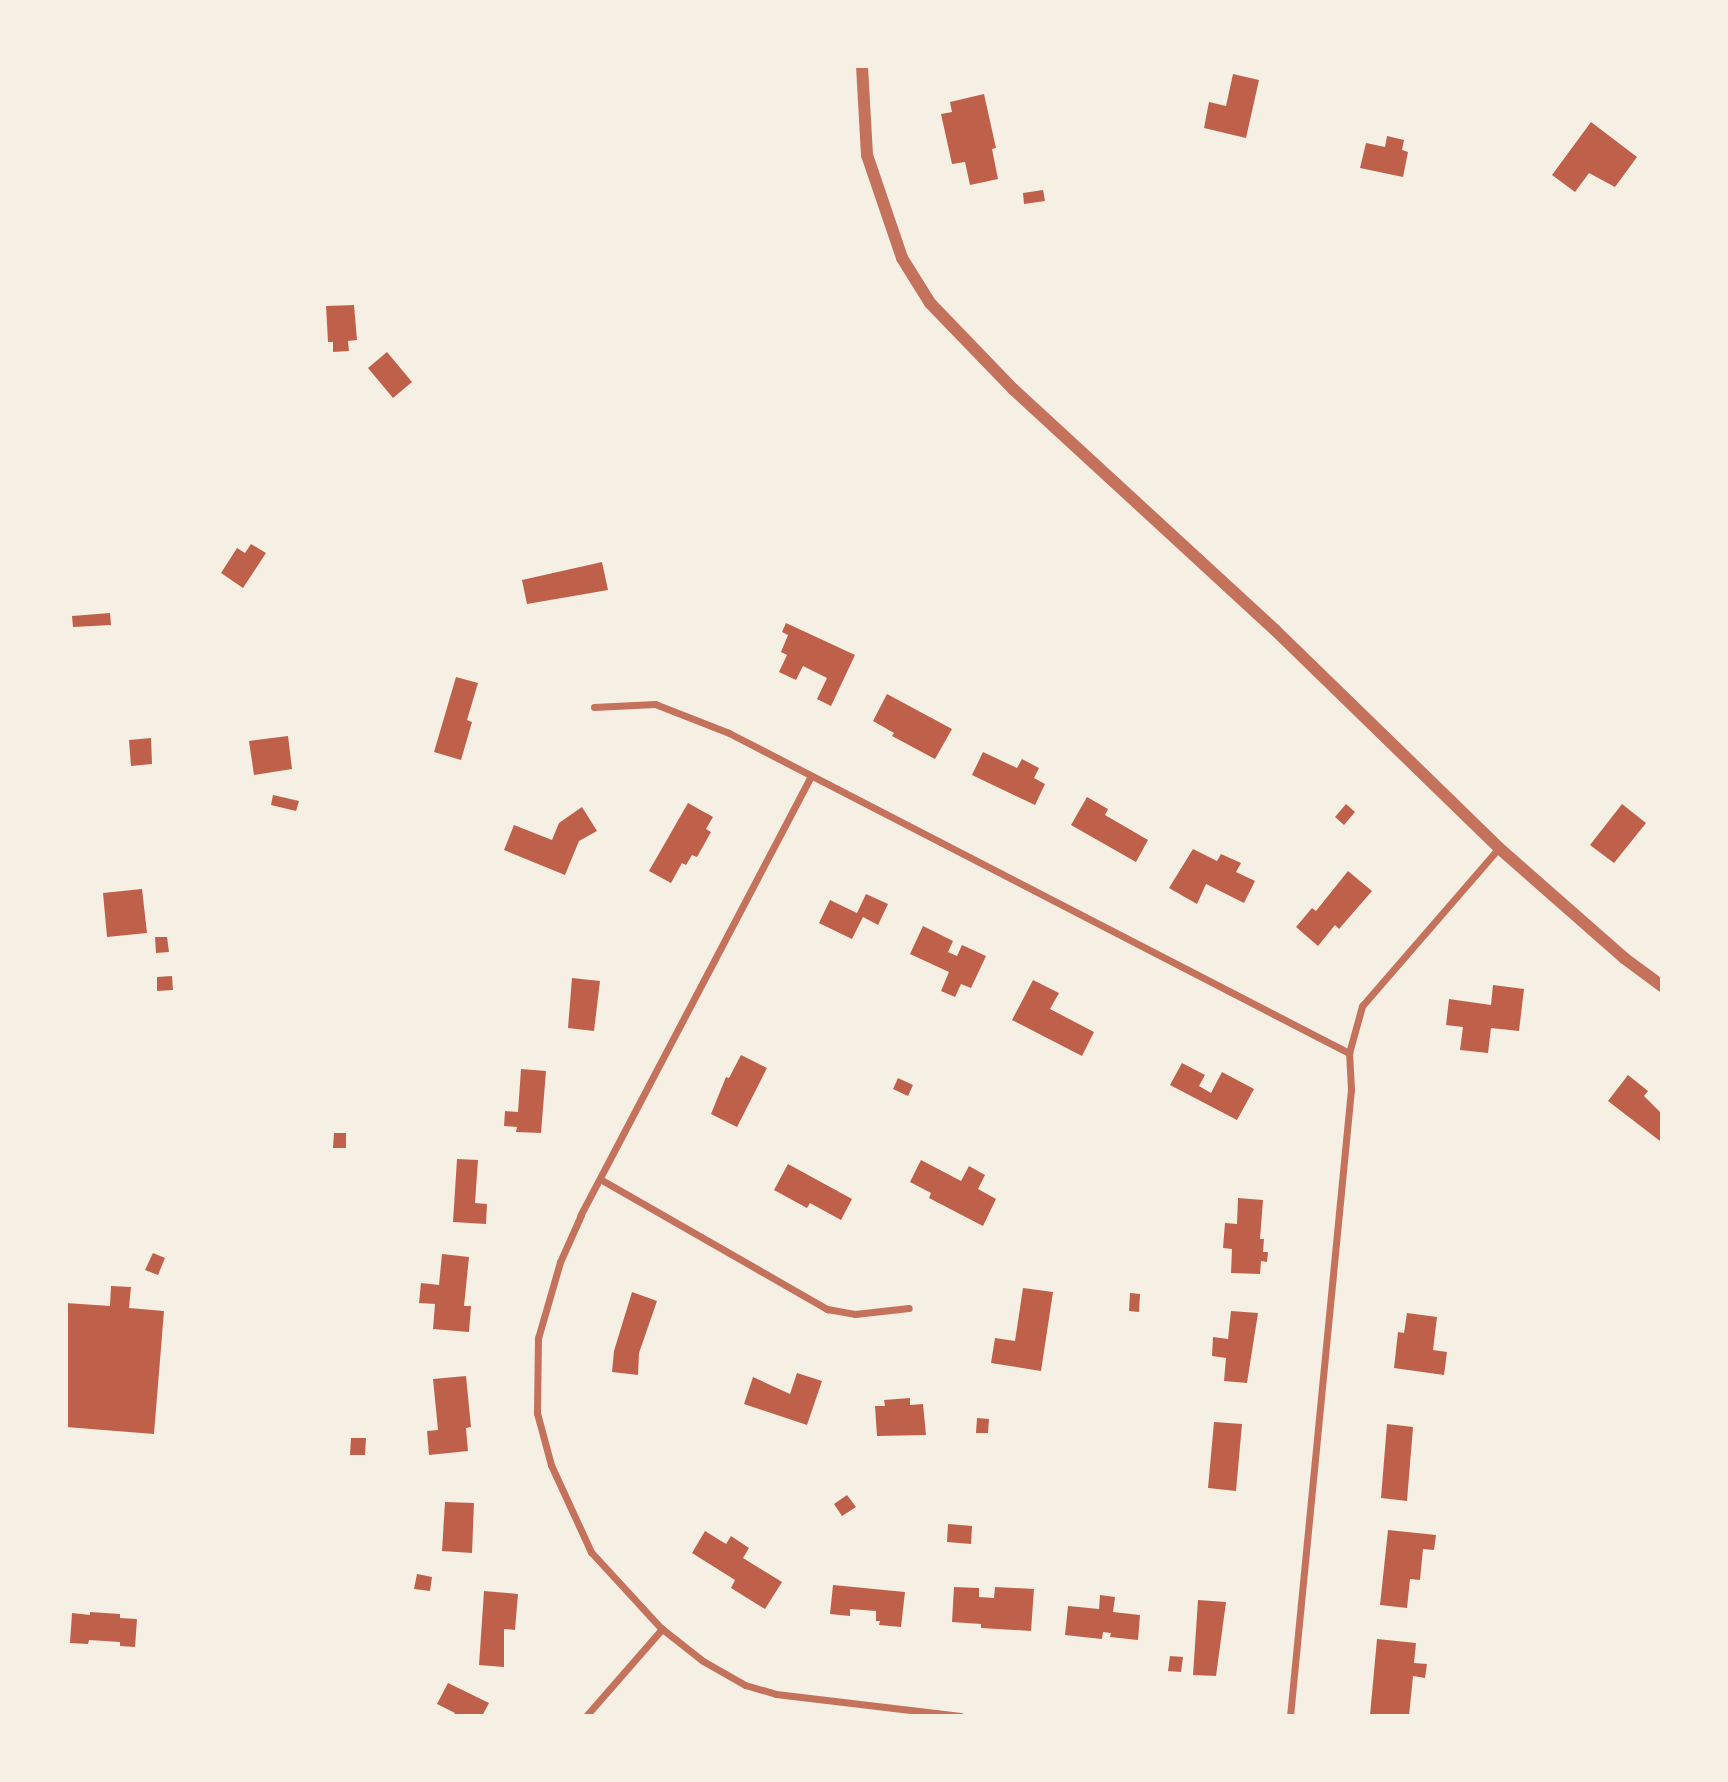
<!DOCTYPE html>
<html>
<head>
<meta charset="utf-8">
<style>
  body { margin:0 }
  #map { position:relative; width:1728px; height:1782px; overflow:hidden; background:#f6efe4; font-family:Ubuntu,sans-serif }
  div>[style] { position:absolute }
  .building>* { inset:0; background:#bf614a }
  .minor>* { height:7px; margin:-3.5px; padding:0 3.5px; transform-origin:3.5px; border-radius:3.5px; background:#c5725c }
  .tertiary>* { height:12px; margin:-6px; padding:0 6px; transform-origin:6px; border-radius:6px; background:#c5725c }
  span { translate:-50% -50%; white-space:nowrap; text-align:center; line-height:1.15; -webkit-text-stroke:7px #f6efe4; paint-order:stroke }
  .frame { position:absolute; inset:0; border:68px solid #f6efe4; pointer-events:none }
</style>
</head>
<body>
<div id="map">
  <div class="building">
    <div style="clip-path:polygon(1233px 74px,1259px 80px,1246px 138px,1204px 128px,1209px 102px,1226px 106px)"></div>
    <div style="clip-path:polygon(984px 94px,996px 148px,992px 149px,998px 179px,970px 185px,965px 162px,952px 164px,941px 114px,952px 112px,950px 102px)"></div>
    <div style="clip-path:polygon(1591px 122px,1637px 157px,1615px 187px,1589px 173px,1575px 192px,1552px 175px)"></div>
    <div style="clip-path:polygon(1387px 136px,1404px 140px,1402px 150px,1408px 152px,1403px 177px,1360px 168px,1366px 143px,1385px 147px)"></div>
    <div style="clip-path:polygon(1043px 190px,1045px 201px,1024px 204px,1023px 193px)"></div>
    <div style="clip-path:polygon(354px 305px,357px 340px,348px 341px,349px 351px,333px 352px,333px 342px,328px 342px,326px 306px)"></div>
    <div style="clip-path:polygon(387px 352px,412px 382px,393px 398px,368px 368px)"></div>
    <div style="clip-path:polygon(251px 544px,266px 553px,243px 588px,221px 573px,237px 548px,245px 553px)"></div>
    <div style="clip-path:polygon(602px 562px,608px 590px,527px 604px,522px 580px)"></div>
    <div style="clip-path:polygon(110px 613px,111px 625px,73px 627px,72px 616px)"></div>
    <div style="clip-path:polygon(786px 623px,855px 655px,831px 706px,817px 699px,827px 678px,803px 666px,796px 680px,779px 672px,787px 655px,781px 652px,788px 635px,782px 632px)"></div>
    <div style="clip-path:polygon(456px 677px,478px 683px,467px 720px,472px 722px,461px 760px,434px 752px)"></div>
    <div style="clip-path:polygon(887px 694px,952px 729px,935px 759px,892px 736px,894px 733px,873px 721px)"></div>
    <div style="clip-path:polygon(288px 736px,292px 769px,254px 775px,249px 741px)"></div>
    <div style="clip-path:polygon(151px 738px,152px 764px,131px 766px,129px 740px)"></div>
    <div style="clip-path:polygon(983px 752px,1017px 768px,1022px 759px,1039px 768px,1034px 778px,1045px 784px,1035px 805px,972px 775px)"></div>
    <div style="clip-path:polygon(273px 795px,299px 801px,296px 811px,271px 805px)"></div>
    <div style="clip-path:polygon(1087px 797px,1108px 809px,1105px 815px,1148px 840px,1136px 862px,1071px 825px)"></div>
    <div style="clip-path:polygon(688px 803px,713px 817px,706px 829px,711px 832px,697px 857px,692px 855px,686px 865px,682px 863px,671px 883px,649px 871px)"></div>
    <div style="clip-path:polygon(1346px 804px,1355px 812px,1344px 825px,1335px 817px)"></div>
    <div style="clip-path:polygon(1622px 804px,1646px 823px,1614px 863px,1590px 845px)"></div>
    <div style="clip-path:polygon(582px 807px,597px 831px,579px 841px,565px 875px,504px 850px,514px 825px,552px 840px,559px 823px)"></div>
    <div style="clip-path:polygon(1193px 849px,1217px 861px,1221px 854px,1241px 863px,1236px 872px,1255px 881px,1244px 903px,1206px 884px,1197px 904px,1169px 888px)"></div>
    <div style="clip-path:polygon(1348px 871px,1372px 891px,1339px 929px,1335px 925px,1318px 946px,1296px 927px,1312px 908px,1316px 911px)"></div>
    <div style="clip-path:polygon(142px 889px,147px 933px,107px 937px,103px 893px)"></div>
    <div style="clip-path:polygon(866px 894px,888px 904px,878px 925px,863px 917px,852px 939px,819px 923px,830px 900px,857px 913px)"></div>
    <div style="clip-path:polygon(923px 926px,953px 941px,948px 952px,957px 956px,962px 945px,986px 956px,971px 988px,961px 984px,955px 997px,941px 991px,949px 972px,910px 954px)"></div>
    <div style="clip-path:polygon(155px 937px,167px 937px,169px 952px,156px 953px)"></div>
    <div style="clip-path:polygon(172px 976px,173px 990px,157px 991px,157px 977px)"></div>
    <div style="clip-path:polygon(572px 978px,600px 981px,594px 1031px,568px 1028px)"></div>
    <div style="clip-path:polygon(1033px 980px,1059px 993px,1050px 1009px,1094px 1032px,1082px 1056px,1012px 1020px)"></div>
    <div style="clip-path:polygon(1493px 985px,1524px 989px,1519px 1031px,1491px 1028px,1488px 1053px,1460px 1050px,1463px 1027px,1446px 1025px,1449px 999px,1491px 1005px)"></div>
    <div style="clip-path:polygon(741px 1055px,767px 1068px,737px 1127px,711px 1114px,726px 1077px,729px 1078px)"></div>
    <div style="clip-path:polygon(1182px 1063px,1205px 1075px,1199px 1086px,1211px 1093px,1222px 1072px,1254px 1089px,1237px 1120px,1170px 1085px)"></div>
    <div style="clip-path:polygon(521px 1069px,546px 1071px,541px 1133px,516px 1132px,517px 1127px,504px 1126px,505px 1111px,518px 1112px)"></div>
    <div style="clip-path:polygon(1628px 1075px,1648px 1091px,1644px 1096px,1662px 1114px,1660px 1141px,1608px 1101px)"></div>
    <div style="clip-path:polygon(898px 1078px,913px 1085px,908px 1096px,893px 1089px)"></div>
    <div style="clip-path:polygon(334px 1133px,346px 1133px,346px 1148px,333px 1148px)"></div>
    <div style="clip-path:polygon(457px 1159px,478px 1160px,475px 1203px,487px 1204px,486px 1224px,453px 1222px)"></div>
    <div style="clip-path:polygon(921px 1160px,961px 1181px,969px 1166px,985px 1175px,978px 1189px,996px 1199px,983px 1226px,929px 1198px,931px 1193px,910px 1182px)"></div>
    <div style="clip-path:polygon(788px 1164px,852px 1199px,841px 1220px,810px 1203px,807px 1208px,774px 1190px)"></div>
    <div style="clip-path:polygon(1238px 1198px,1263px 1200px,1260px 1239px,1264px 1239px,1263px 1252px,1268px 1252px,1267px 1262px,1261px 1261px,1260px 1274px,1231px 1273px,1232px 1249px,1223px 1248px,1225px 1223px,1237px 1224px)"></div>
    <div style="clip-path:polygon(153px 1253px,165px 1258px,158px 1275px,145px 1270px)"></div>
    <div style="clip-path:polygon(442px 1254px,469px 1257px,464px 1306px,471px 1306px,469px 1332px,433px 1329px,435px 1304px,419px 1303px,421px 1283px,439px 1285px)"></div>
    <div style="clip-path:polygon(111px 1286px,131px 1287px,129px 1308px,164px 1311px,154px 1434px,66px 1427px,66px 1303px,110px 1306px)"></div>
    <div style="clip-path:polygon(1023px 1288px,1053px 1292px,1041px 1371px,991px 1363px,995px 1338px,1015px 1341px)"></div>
    <div style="clip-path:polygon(632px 1292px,657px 1301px,639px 1353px,638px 1375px,612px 1372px,614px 1351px)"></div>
    <div style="clip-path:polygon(1130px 1293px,1140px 1294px,1139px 1312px,1129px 1311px)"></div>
    <div style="clip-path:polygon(1231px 1311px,1258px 1313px,1247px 1383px,1224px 1381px,1226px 1358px,1212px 1356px,1213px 1337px,1228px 1339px)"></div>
    <div style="clip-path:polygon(1407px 1313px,1437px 1317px,1433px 1350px,1447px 1352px,1444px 1375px,1394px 1368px,1398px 1332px,1404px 1333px)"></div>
    <div style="clip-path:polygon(797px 1373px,822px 1381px,807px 1425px,744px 1404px,753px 1377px,790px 1394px)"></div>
    <div style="clip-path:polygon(466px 1376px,471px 1427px,466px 1428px,468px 1451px,429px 1455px,427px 1431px,438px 1430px,433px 1379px)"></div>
    <div style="clip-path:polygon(910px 1398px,910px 1405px,923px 1404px,926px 1435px,877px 1436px,875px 1406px,885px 1406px,884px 1400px)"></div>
    <div style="clip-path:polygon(977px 1418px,989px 1419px,988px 1433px,976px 1433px)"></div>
    <div style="clip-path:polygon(1214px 1422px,1242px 1424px,1236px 1491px,1208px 1488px)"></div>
    <div style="clip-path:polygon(1387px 1424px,1413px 1427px,1407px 1501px,1381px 1498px)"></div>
    <div style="clip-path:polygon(351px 1438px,366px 1438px,365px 1455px,350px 1455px)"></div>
    <div style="clip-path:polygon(847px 1495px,856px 1507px,842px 1516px,834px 1504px)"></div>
    <div style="clip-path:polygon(445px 1502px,474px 1503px,472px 1553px,442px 1551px)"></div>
    <div style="clip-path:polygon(948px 1524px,972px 1526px,971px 1544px,947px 1542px)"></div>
    <div style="clip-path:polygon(1388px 1530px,1436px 1535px,1434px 1550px,1423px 1549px,1420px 1580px,1410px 1579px,1407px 1608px,1380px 1605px)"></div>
    <div style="clip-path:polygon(705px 1531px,726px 1544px,731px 1536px,749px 1548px,743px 1558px,782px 1582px,765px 1609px,731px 1588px,735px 1580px,692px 1553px)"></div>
    <div style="clip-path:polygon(417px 1574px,432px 1577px,430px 1591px,414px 1589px)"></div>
    <div style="clip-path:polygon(833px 1585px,905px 1592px,901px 1627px,879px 1625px,880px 1621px,876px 1621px,876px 1611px,850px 1609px,850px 1616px,830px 1614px)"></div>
    <div style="clip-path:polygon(954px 1587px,979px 1588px,979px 1597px,994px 1598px,995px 1587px,1034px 1589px,1031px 1631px,981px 1628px,981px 1624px,952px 1622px)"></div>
    <div style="clip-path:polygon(484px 1591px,518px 1594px,515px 1630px,504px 1629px,504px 1667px,479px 1665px)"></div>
    <div style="clip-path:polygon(1100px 1595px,1115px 1597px,1113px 1612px,1140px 1615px,1138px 1640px,1110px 1637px,1111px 1633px,1103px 1632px,1102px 1639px,1065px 1635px,1068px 1606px,1099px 1609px)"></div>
    <div style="clip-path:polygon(1198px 1600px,1226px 1602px,1216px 1676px,1193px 1675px)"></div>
    <div style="clip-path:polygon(90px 1612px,120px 1614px,120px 1618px,137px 1619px,135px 1647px,120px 1646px,120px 1642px,89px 1640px,88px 1644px,70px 1643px,72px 1613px,90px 1615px)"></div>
    <div style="clip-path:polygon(1377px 1639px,1416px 1643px,1414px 1663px,1427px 1664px,1425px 1678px,1413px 1676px,1409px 1716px,1370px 1715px)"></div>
    <div style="clip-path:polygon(1170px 1656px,1183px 1657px,1181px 1672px,1168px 1671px)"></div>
    <div style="clip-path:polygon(448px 1683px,489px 1703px,482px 1716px,453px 1716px,455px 1713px,437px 1704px)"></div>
  </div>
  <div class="minor">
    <div style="left:594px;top:707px;width:61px;rotate:-2.8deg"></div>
    <div style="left:655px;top:704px;width:79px;rotate:21.4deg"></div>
    <div style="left:729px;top:733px;width:698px;rotate:27.3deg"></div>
    <div style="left:811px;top:776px;width:496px;rotate:117.7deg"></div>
    <div style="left:581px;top:1215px;width:51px;rotate:114.1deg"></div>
    <div style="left:560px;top:1262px;width:79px;rotate:106.1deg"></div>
    <div style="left:538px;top:1338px;width:75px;rotate:90.8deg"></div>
    <div style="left:537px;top:1413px;width:54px;rotate:74.9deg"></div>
    <div style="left:551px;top:1465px;width:96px;rotate:65.3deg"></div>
    <div style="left:591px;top:1552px;width:103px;rotate:47.4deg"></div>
    <div style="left:661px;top:1628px;width:53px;rotate:38.2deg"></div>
    <div style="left:703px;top:1661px;width:48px;rotate:29.7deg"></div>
    <div style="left:745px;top:1685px;width:32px;rotate:16deg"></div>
    <div style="left:776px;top:1694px;width:186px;rotate:6.8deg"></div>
    <div style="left:600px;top:1179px;width:262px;rotate:29.8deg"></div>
    <div style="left:827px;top:1309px;width:28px;rotate:10deg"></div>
    <div style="left:855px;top:1314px;width:54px;rotate:-6.3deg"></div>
    <div style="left:586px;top:1716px;width:116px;rotate:-48.9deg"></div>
    <div style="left:1290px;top:1716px;width:630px;rotate:-84.44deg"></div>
    <div style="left:1351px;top:1089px;width:36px;rotate:-93deg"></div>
    <div style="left:1349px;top:1053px;width:49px;rotate:-74.5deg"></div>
    <div style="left:1362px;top:1006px;width:209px;rotate:-49.1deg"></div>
  </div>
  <div class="tertiary">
    <div style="left:862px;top:66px;width:89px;rotate:86.8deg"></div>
    <div style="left:867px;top:155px;width:109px;rotate:71.2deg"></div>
    <div style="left:902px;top:258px;width:53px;rotate:58.1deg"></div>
    <div style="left:930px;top:303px;width:120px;rotate:46deg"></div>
    <div style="left:1013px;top:389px;width:356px;rotate:42.6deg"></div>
    <div style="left:1275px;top:630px;width:313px;rotate:44.2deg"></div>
    <div style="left:1499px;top:848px;width:167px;rotate:41.3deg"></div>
    <div style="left:1624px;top:958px;width:47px;rotate:36.4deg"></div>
  </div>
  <div class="frame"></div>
</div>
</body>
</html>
